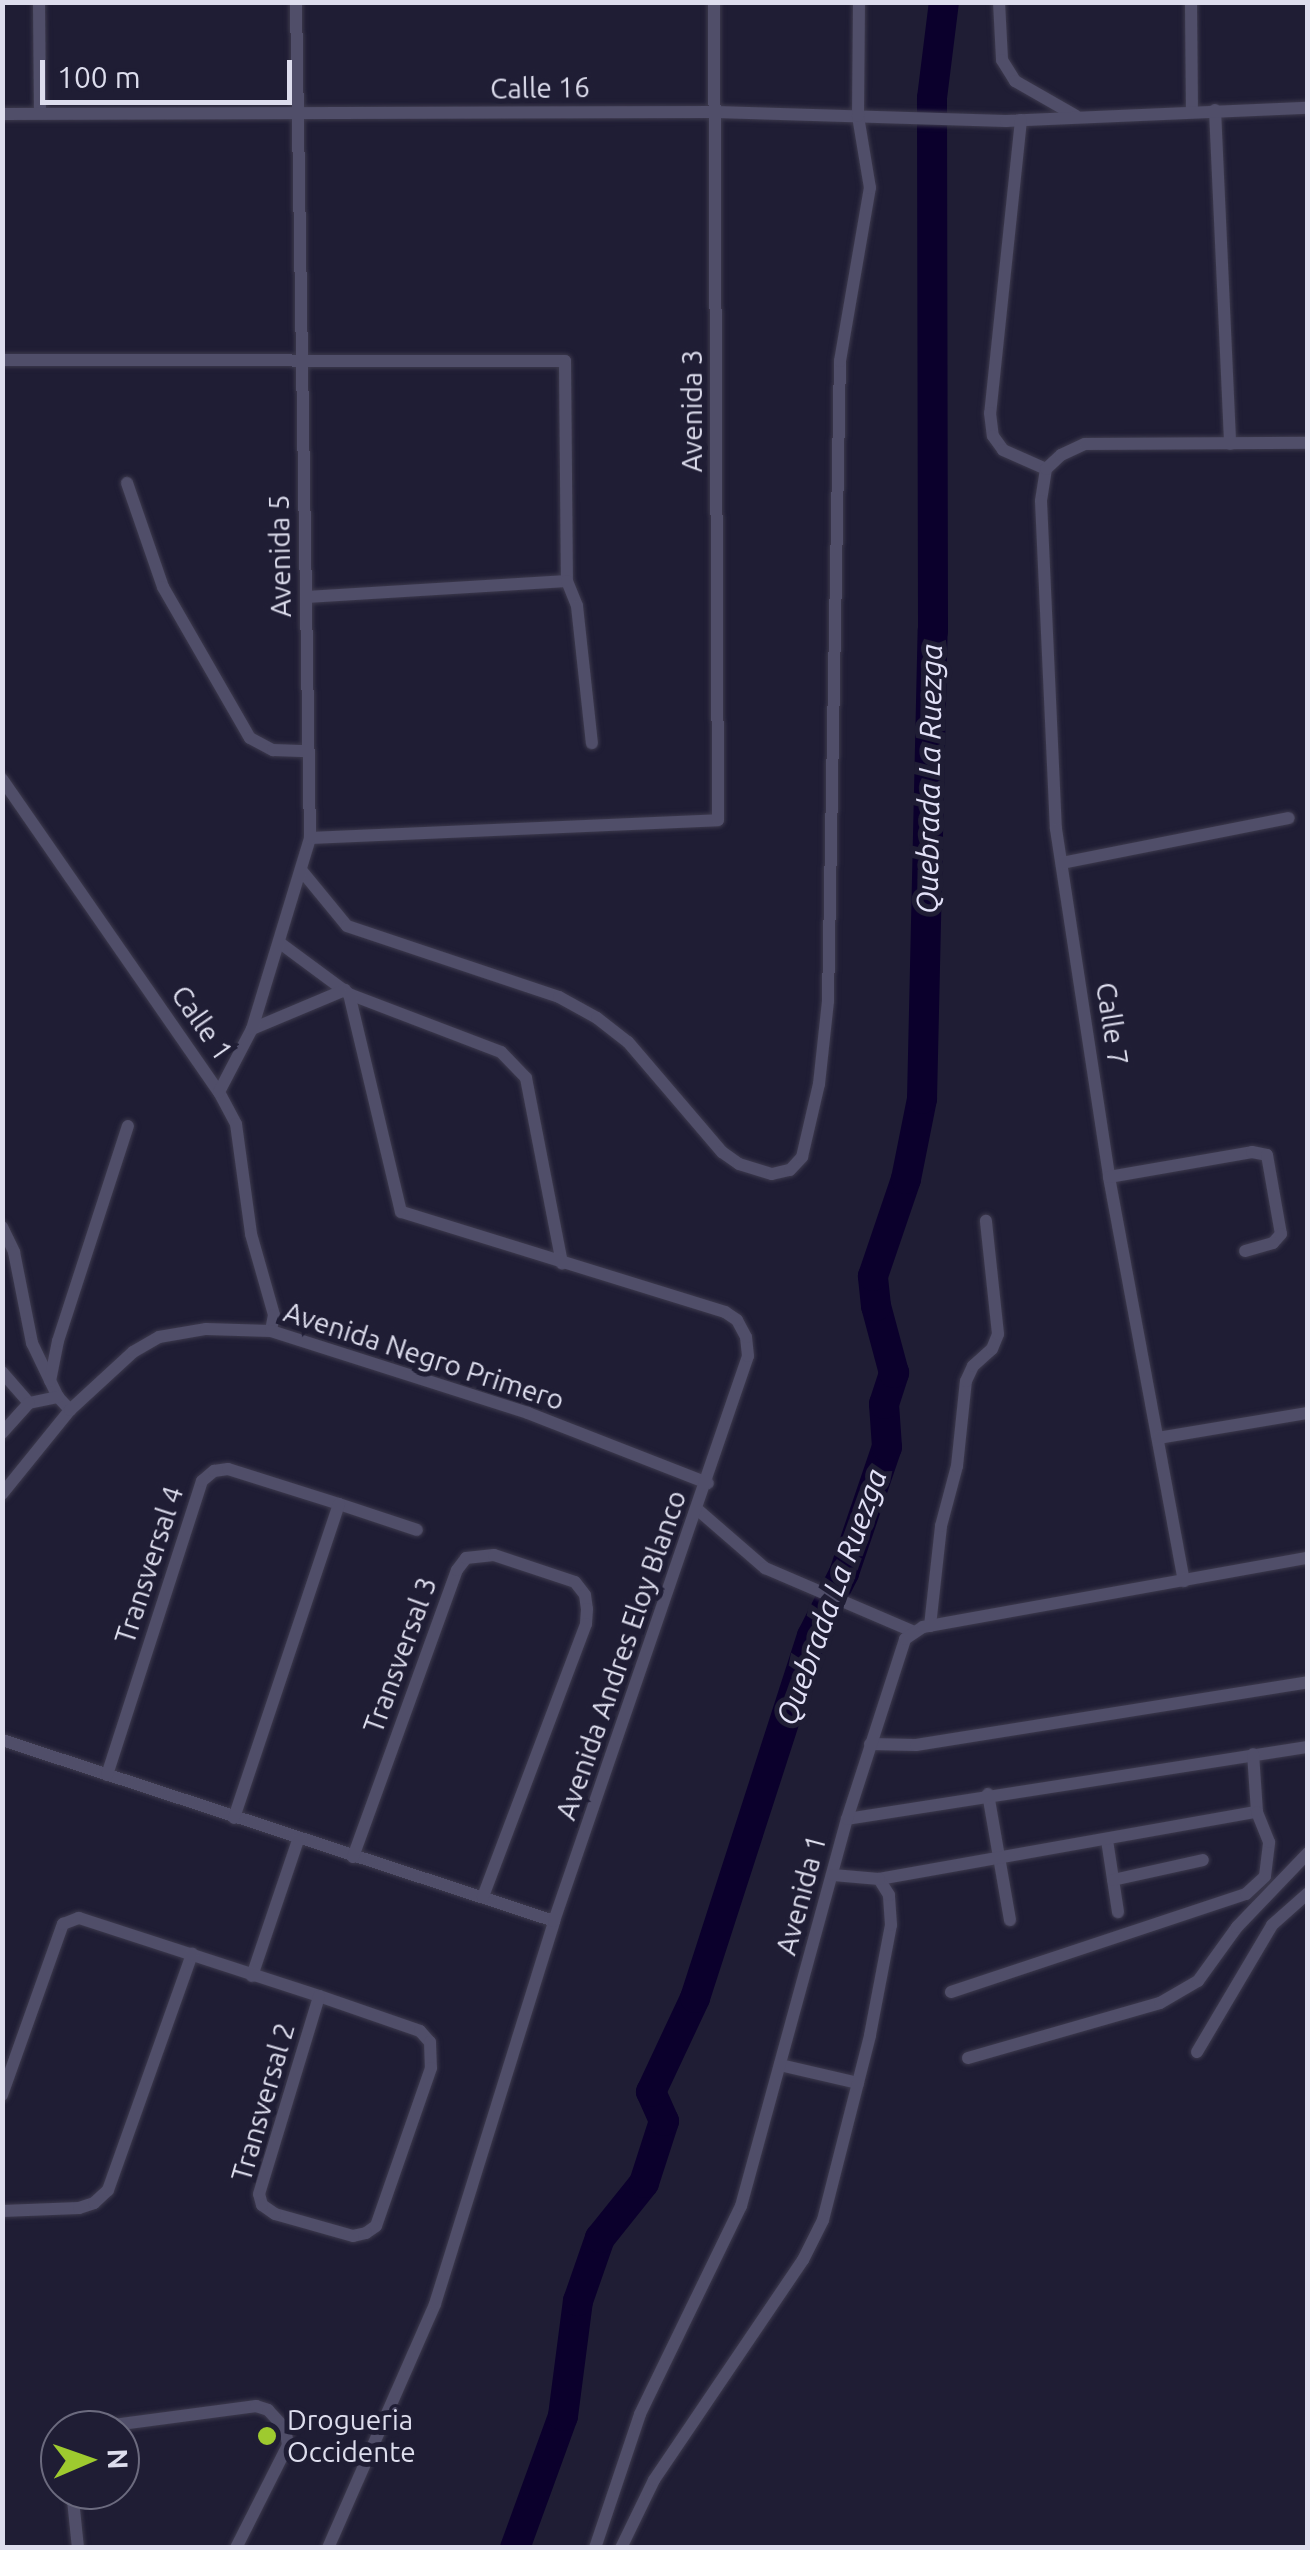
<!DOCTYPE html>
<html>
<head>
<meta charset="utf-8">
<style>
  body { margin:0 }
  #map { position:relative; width:1310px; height:2550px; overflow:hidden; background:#1f1d34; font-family:Ubuntu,sans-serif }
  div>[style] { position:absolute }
  .river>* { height:30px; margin:-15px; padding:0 15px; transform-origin:15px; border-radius:15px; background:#0b002c }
  .roads { filter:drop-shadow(0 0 2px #3d3a4d) drop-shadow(0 0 2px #3d3a4d) }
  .street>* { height:12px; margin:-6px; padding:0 6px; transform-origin:6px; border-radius:6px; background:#504e69 }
  .dots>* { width:28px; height:28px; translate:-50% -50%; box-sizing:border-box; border:5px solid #1f1d34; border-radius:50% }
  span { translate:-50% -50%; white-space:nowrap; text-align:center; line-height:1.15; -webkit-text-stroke:10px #1f1d34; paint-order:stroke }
  .street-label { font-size:28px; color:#dddded }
  .poi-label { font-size:28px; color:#dddded }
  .left { translate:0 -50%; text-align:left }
  .water-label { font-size:30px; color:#e2e1f7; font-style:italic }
  .frame { position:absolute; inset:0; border:5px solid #dddded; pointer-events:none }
  .north { position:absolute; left:40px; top:2410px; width:100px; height:100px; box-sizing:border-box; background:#1f1d34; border:2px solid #6b6a7e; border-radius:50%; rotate:88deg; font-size:28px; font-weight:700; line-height:40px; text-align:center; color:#dddded }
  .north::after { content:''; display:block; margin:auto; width:35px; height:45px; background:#9eca2f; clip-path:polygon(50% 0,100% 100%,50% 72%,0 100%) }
  .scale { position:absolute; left:40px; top:60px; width:252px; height:45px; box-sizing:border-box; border:5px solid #dddded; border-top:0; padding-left:12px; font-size:30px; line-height:35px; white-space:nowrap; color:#dddded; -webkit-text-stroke:8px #1f1d34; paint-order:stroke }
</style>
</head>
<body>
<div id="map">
  <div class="river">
    <div style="left:515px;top:2548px;width:140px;rotate:-70deg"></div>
    <div style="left:563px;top:2416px;width:116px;rotate:-82.6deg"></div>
    <div style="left:578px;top:2301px;width:67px;rotate:-70.8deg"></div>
    <div style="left:600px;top:2238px;width:70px;rotate:-51.3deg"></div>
    <div style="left:644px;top:2183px;width:65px;rotate:-72.1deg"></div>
    <div style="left:664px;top:2121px;width:32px;rotate:-114deg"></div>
    <div style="left:651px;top:2092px;width:104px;rotate:-64.9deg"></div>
    <div style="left:695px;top:1998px;width:380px;rotate:-72.1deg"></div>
    <div style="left:812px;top:1636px;width:71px;rotate:-63.1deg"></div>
    <div style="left:844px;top:1573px;width:133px;rotate:-71.2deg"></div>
    <div style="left:887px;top:1447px;width:43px;rotate:-94deg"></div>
    <div style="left:884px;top:1404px;width:33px;rotate:-72deg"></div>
    <div style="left:894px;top:1373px;width:69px;rotate:-105deg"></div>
    <div style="left:876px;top:1306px;width:30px;rotate:-96deg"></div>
    <div style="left:873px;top:1276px;width:102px;rotate:-71.2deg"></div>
    <div style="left:906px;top:1179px;width:82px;rotate:-78.7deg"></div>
    <div style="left:922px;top:1099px;width:468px;rotate:-88.7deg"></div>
    <div style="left:933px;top:631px;width:533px;rotate:-90.11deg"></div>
    <div style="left:932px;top:98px;width:97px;rotate:-82.9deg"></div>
  </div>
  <div class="roads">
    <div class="street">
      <div style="left:39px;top:2px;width:111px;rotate:89.5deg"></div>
      <div style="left:999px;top:2px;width:58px;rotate:87deg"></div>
      <div style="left:1002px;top:60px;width:25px;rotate:58deg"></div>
      <div style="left:1015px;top:81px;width:70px;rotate:29.8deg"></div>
      <div style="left:1191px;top:2px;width:108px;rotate:89.5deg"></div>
      <div style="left:1215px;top:110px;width:334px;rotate:87.4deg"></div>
      <div style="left:2px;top:114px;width:714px;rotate:-0.16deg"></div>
      <div style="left:716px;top:112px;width:290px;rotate:1.8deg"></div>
      <div style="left:1006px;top:121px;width:302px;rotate:-2.5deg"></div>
      <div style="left:1021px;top:120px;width:295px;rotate:96deg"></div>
      <div style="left:990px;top:413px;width:23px;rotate:83deg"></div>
      <div style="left:993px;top:436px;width:17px;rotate:54deg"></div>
      <div style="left:1003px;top:450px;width:47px;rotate:23.8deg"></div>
      <div style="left:2px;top:360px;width:563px;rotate:0.1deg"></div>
      <div style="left:565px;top:361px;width:220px;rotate:89.5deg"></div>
      <div style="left:567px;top:581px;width:261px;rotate:176.5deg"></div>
      <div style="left:1046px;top:469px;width:32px;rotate:99deg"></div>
      <div style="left:1041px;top:501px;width:328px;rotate:87.4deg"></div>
      <div style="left:1056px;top:829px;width:352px;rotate:81.3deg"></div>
      <div style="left:1109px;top:1177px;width:411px;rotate:79.5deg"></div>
      <div style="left:1046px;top:469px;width:21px;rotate:-43deg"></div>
      <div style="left:1061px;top:455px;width:26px;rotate:-25deg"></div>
      <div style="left:1085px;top:444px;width:223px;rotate:-0.3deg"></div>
      <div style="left:127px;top:483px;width:110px;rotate:70.9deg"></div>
      <div style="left:163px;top:587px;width:174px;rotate:60.1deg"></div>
      <div style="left:250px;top:738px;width:26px;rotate:28deg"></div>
      <div style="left:273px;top:750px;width:35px;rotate:2deg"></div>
      <div style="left:567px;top:581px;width:27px;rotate:68deg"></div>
      <div style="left:577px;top:606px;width:138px;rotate:83.8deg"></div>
      <div style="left:2px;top:779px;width:381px;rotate:55.3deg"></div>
      <div style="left:219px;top:1092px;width:36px;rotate:62deg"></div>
      <div style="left:236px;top:1124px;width:111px;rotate:82.2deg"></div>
      <div style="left:251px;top:1234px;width:84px;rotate:74.1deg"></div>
      <div style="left:274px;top:1315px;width:16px;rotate:101deg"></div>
      <div style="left:310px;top:838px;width:408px;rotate:-2.5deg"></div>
      <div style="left:718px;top:820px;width:818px;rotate:-90.28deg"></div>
      <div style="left:1062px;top:863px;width:231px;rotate:-11.2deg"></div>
      <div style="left:301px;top:870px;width:72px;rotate:50.6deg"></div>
      <div style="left:347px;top:926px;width:224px;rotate:18.5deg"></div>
      <div style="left:559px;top:997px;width:43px;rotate:28.9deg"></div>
      <div style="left:597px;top:1018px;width:39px;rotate:38deg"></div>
      <div style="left:628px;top:1042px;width:145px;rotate:49.5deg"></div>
      <div style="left:722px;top:1152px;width:21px;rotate:35deg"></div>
      <div style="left:739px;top:1164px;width:34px;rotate:17deg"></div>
      <div style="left:772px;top:1174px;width:18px;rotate:-13deg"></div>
      <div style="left:790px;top:1170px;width:18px;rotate:-47deg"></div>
      <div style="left:802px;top:1157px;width:75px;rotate:-76.9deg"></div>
      <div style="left:819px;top:1084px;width:83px;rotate:-83.8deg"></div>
      <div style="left:828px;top:1001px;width:640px;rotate:-88.93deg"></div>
      <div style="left:840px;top:361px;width:176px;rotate:-80.2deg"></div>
      <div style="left:870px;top:188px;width:73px;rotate:-99.5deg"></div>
      <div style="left:858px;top:116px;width:114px;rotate:-89.5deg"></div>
      <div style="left:280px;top:943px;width:86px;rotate:36.5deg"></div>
      <div style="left:349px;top:994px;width:163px;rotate:20.9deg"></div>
      <div style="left:501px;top:1052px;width:36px;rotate:46deg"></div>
      <div style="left:526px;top:1078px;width:189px;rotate:79deg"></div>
      <div style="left:252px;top:1029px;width:101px;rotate:-22.8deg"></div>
      <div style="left:219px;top:1092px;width:71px;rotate:-62.4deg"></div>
      <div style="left:252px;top:1029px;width:200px;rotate:-73.1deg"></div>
      <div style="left:310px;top:838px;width:836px;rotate:-90.96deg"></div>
      <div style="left:1109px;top:1177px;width:145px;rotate:-9.9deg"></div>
      <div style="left:1252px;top:1152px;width:15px;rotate:11deg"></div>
      <div style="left:1267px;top:1155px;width:80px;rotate:80deg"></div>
      <div style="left:1281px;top:1234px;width:12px;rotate:132deg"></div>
      <div style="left:1273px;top:1243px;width:29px;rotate:164deg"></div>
      <div style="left:2px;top:1227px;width:28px;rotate:64deg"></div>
      <div style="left:14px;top:1252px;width:93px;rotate:78.8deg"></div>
      <div style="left:32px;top:1343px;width:60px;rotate:64.3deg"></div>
      <div style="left:58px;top:1397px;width:18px;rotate:47deg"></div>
      <div style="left:2px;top:1372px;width:41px;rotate:48.9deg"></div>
      <div style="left:29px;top:1403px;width:30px;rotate:-12deg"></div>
      <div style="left:50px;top:1381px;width:41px;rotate:-78.7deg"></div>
      <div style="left:58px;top:1341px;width:226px;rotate:-72deg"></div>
      <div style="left:2px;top:1433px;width:40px;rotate:-48deg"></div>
      <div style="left:1158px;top:1438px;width:152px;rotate:-9.5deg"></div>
      <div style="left:2px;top:1494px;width:108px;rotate:-51deg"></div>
      <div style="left:70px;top:1410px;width:86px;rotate:-42.6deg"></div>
      <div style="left:133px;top:1352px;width:30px;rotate:-30deg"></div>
      <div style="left:159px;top:1337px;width:48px;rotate:-9.7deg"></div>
      <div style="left:206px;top:1329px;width:65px;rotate:1.8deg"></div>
      <div style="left:271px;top:1331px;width:270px;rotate:17.7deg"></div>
      <div style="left:528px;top:1413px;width:193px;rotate:21.3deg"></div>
      <div style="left:339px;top:1504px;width:82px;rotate:18.4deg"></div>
      <div style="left:698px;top:1510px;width:89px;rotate:40.9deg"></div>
      <div style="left:765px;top:1568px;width:160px;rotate:23.2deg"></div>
      <div style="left:930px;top:1626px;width:101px;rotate:-83.7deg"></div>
      <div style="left:941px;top:1526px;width:62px;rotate:-75.1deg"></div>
      <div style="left:957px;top:1466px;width:85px;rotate:-84deg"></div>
      <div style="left:966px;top:1381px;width:17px;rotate:-65deg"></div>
      <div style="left:973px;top:1366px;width:25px;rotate:-42deg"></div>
      <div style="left:992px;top:1349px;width:16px;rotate:-68deg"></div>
      <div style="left:998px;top:1334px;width:114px;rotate:-96.1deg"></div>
      <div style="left:2px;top:1740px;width:581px;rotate:18.15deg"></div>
      <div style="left:870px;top:1744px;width:46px;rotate:1.2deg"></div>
      <div style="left:916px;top:1745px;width:397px;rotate:-9.1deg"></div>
      <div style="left:107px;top:1775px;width:309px;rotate:-72.1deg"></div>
      <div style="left:202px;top:1481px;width:16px;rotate:-40deg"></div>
      <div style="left:214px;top:1471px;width:14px;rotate:-8deg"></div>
      <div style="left:228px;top:1469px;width:116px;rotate:17.5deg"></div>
      <div style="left:339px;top:1504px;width:331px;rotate:108.5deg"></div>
      <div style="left:988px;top:1794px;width:128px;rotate:80.1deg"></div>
      <div style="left:847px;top:1819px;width:467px;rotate:-8.9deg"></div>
      <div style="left:1107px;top:1840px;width:73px;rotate:81.3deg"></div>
      <div style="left:353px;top:1857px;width:305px;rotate:-70.1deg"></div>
      <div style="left:457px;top:1570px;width:15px;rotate:-53deg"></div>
      <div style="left:466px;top:1558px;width:28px;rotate:-6deg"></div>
      <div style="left:494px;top:1555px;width:85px;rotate:18.4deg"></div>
      <div style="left:575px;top:1582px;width:16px;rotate:52deg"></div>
      <div style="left:585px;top:1595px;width:14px;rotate:82deg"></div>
      <div style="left:587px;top:1609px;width:15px;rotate:94deg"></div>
      <div style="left:586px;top:1624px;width:292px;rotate:110.7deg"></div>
      <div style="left:879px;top:1879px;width:384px;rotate:-10.1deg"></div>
      <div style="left:1257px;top:1812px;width:58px;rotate:-93.9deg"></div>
      <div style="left:1113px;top:1880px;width:92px;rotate:-12.5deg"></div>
      <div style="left:252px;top:1976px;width:144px;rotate:-71.3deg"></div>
      <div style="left:951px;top:1992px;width:311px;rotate:-18.4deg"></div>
      <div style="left:1246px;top:1894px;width:26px;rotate:-43deg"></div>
      <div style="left:1265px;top:1876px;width:34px;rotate:-83deg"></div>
      <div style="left:1269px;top:1842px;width:32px;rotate:-112deg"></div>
      <div style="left:1197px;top:2052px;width:147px;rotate:-59.4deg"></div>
      <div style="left:1272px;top:1925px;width:48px;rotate:-41.6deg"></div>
      <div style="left:968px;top:2058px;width:200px;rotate:-16deg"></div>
      <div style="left:1160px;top:2003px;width:44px;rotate:-30.1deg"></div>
      <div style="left:1198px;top:1981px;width:67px;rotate:-54.2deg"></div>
      <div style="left:1237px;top:1927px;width:103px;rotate:-46.2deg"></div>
      <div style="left:780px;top:2065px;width:80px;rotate:13deg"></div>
      <div style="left:2px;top:2095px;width:182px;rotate:-70.4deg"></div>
      <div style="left:63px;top:1924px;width:17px;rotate:-21deg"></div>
      <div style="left:79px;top:1918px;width:252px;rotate:18deg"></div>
      <div style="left:319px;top:1996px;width:107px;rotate:19.1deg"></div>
      <div style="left:420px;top:2031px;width:15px;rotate:48deg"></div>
      <div style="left:430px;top:2042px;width:26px;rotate:88deg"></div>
      <div style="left:431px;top:2068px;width:167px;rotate:109.2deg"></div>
      <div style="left:376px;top:2226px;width:12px;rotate:145deg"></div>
      <div style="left:366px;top:2233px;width:13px;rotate:167deg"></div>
      <div style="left:353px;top:2236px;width:81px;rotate:-164.2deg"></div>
      <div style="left:275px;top:2214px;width:16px;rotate:-145deg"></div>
      <div style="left:262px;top:2205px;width:11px;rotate:-105deg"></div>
      <div style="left:259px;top:2194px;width:207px;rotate:-73.1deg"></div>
      <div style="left:2px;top:2211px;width:77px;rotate:-2.2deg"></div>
      <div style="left:79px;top:2208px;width:16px;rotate:-18deg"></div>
      <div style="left:94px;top:2203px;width:19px;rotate:-43deg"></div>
      <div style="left:108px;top:2190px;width:251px;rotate:-70.4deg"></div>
      <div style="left:76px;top:2430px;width:182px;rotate:-7.6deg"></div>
      <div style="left:256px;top:2406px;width:13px;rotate:18deg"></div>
      <div style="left:268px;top:2410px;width:25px;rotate:47deg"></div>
      <div style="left:285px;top:2428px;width:17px;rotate:80deg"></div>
      <div style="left:288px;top:2445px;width:115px;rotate:116.8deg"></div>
      <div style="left:72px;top:2490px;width:58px;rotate:84.1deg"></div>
      <div style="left:328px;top:2548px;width:266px;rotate:-66.3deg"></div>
      <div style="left:435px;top:2304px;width:401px;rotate:-72.7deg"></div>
      <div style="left:554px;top:1921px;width:597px;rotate:-71.05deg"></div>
      <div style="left:748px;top:1356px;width:19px;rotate:-96deg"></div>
      <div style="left:746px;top:1337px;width:19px;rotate:-118deg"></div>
      <div style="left:737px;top:1320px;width:14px;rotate:-146deg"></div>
      <div style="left:725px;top:1312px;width:339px;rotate:-162.8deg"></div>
      <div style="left:401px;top:1212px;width:224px;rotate:-103.4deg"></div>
      <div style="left:595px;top:2548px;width:141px;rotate:-71.4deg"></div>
      <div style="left:640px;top:2414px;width:231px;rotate:-64.1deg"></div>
      <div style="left:741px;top:2206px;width:401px;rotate:-74.7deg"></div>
      <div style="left:847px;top:1819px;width:189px;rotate:-72.1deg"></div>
      <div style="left:905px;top:1639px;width:22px;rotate:-34deg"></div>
      <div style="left:923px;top:1627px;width:391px;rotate:-10.2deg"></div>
      <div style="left:621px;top:2548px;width:76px;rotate:-64.1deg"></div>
      <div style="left:654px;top:2480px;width:266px;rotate:-55.9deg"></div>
      <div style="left:803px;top:2260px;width:45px;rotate:-63.4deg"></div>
      <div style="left:823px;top:2220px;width:191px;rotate:-75.7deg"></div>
      <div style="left:870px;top:2035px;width:112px;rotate:-79.2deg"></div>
      <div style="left:891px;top:1925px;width:30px;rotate:-94deg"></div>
      <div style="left:889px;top:1895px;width:19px;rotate:-122deg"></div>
      <div style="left:879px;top:1879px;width:46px;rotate:-175deg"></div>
    </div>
  </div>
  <div class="dots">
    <div style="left:267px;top:2436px;background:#9eca2f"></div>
  </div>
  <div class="street-label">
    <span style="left:540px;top:88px;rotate:-1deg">Calle 16</span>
    <span style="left:692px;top:411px;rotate:-90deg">Avenida 3</span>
    <span style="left:280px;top:556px;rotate:-91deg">Avenida 5</span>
    <span style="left:202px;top:1023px;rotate:55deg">Calle 1</span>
    <span style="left:1112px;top:1024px;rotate:81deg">Calle 7</span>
    <span style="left:424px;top:1356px;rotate:18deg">Avenida Negro Primero</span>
    <span style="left:149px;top:1565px;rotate:-72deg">Transversal 4</span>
    <span style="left:400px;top:1655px;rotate:-70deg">Transversal 3</span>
    <span style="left:621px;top:1655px;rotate:-71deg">Avenida Andres Eloy Blanco</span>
    <span style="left:801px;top:1895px;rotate:-75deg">Avenida 1</span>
    <span style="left:263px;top:2102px;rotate:-74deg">Transversal 2</span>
  </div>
  <div class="poi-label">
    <span class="left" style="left:287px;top:2436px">Drogueria<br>Occidente</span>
  </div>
  <div class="water-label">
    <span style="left:929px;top:779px;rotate:-89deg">Quebrada La Ruezga</span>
    <span style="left:831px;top:1597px;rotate:-70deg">Quebrada La Ruezga</span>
  </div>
  <div class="frame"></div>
  <div class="north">N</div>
  <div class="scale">100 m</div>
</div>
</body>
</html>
